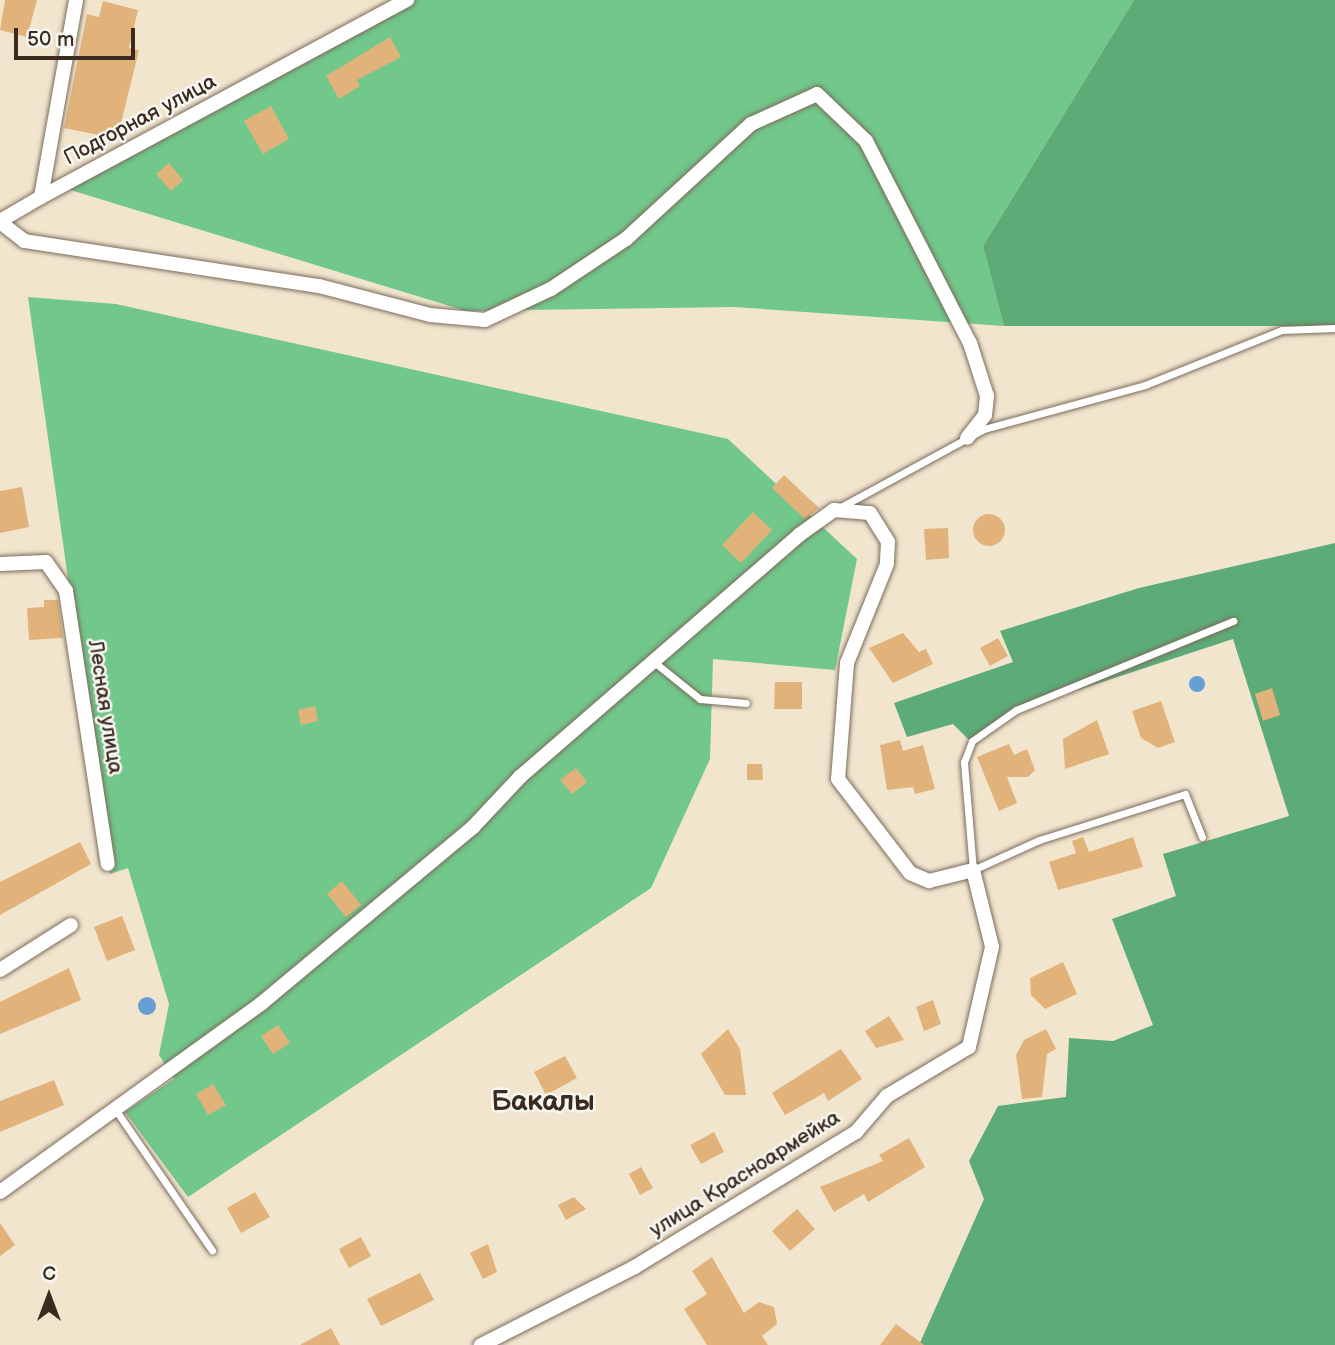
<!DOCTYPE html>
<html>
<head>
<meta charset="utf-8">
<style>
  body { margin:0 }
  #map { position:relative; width:1335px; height:1345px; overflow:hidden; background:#f1e5ce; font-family:"Balsamiq Sans",sans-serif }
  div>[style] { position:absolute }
  .green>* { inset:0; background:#72c78b }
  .forest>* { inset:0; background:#5dac77 }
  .water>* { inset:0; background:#659fd4 }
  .round { border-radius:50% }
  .building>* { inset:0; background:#e1b37b }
  .roads { filter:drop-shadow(0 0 2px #7b6b5c) drop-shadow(0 0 2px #7b6b5c) }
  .lane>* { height:7px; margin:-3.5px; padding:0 3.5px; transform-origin:3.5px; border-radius:3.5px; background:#fff }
  .street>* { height:14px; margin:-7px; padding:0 7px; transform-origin:7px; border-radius:7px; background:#fff }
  span { translate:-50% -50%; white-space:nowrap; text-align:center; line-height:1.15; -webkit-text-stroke:5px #f6f6f2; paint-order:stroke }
  .street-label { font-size:21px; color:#3b2a1e }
  .district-label { font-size:28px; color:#3b2a1e; font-weight:700 }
  .north { position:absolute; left:14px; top:1261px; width:70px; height:70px; -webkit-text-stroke:5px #f6f6f2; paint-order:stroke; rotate:0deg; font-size:19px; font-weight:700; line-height:28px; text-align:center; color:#3b2a1e }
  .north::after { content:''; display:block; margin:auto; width:24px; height:32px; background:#3b2a1e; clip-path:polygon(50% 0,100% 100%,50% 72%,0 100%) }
  .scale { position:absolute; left:14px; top:28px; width:121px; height:32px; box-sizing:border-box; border:4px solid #3b2a1e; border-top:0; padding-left:9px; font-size:21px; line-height:24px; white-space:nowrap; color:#3b2a1e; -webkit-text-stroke:5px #f6f6f2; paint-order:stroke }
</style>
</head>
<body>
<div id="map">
  <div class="green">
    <div style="clip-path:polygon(408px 0,1134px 0,983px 246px,1004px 326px,734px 307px,466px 311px,64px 188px)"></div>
    <div style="clip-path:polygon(28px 297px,116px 304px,728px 439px,857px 559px,835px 670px,713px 659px,710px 759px,651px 888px,188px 1197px,125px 1112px,174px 1079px,159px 1055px,169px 1004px,128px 868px,110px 874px)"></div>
  </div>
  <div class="forest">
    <div style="clip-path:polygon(1134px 0,1335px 0,1335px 326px,1004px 326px,983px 246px)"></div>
    <div style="clip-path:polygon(1335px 543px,1335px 1345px,919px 1345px,984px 1199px,969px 1161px,998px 1106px,1066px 1097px,1069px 1038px,1113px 1041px,1153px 1025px,1112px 919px,1176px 896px,1163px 854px,1289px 816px,1233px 639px,1017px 710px,970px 741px,953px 724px,907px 737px,894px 703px,1013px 662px,1000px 631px,1139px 588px)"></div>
  </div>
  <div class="water">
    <div class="round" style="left:1189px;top:676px;width:16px;height:16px"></div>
    <div class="round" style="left:138px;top:997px;width:18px;height:18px"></div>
  </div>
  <div class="building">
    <div style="clip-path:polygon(5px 0,37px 0,27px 37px,0 30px)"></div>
    <div style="clip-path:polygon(103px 1px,138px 10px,129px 48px,139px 50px,119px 131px,99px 135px,64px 128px,87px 14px,99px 17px)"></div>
    <div style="clip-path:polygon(390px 37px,401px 57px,357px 80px,360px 86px,339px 99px,326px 76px)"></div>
    <div style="clip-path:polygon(271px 106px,289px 139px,263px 154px,244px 121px)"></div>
    <div style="clip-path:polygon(169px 163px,183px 180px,171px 191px,156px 174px)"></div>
    <div style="clip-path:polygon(784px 475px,819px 508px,805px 519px,772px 488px)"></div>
    <div style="clip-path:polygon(22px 487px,29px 527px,0 533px,0 491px)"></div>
    <div style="clip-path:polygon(753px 512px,772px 530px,741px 563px,722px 545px)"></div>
    <div class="round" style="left:973px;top:514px;width:32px;height:32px"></div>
    <div style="clip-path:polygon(948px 528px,949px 558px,926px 560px,924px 529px)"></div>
    <div style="clip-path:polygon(44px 600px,58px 600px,63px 638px,29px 640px,27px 608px,44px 607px)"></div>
    <div style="clip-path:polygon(903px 633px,919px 652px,926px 649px,933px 664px,893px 683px,869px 648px)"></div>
    <div style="clip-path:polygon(998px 638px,1008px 656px,990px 666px,980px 648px)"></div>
    <div style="clip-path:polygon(775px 682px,802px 682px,802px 709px,774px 709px)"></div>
    <div style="clip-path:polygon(1272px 688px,1280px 715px,1263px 721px,1255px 694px)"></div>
    <div style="clip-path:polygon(1161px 701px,1175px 742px,1158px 748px,1141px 738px,1132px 711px)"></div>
    <div style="clip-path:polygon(315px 706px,318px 721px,301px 725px,298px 710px)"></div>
    <div style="clip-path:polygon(1097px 720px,1109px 754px,1065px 769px,1063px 739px)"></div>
    <div style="clip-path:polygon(900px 740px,903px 751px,923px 745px,935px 789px,915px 794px,913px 787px,887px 790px,880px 745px)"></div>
    <div style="clip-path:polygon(1009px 744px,1014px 755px,1027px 749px,1035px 770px,1028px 777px,1007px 777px,1017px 803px,999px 811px,977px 757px)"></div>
    <div style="clip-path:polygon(747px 764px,762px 764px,763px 780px,747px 780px)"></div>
    <div style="clip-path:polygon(576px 768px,587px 782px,572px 794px,560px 780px)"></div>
    <div style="clip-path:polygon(1083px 837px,1089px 852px,1133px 837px,1143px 867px,1058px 890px,1049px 862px,1076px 853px,1072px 841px)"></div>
    <div style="clip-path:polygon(80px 842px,91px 864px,0 915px,0 882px)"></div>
    <div style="clip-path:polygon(342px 881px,361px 905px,346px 917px,327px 894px)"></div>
    <div style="clip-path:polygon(122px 916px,135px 950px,107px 961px,94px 927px)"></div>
    <div style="clip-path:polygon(1063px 962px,1077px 994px,1045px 1009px,1031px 995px,1030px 978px)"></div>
    <div style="clip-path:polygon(69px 968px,81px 1000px,0 1034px,0 1002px)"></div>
    <div style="clip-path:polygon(933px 1000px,941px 1024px,924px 1031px,916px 1007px)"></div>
    <div style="clip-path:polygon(889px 1016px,904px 1040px,876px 1048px,865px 1031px)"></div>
    <div style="clip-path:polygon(278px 1025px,290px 1043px,273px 1054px,261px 1036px)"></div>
    <div style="clip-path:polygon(728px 1029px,740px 1049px,746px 1095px,725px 1095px,701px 1054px)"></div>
    <div style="clip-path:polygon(1046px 1029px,1056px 1049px,1047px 1054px,1042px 1097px,1022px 1099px,1016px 1055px,1024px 1040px)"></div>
    <div style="clip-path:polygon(841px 1049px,862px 1079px,828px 1101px,824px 1093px,785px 1115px,772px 1093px)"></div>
    <div style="clip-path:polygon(565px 1056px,577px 1078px,546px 1095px,534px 1072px)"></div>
    <div style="clip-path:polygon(54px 1080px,64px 1105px,0 1132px,0 1101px)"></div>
    <div style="clip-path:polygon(213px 1084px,226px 1105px,208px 1115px,196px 1094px)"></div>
    <div style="clip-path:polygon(714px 1132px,724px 1152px,701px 1164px,690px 1145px)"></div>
    <div style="clip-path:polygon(909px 1138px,925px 1167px,868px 1202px,864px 1194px,834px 1212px,820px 1187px,883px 1161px,879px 1155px)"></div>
    <div style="clip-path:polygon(641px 1167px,653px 1188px,640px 1195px,629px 1174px)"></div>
    <div style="clip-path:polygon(255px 1192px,270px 1217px,241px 1233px,227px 1208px)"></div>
    <div style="clip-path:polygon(574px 1197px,586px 1209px,566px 1220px,558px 1205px)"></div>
    <div style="clip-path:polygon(797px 1209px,815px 1229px,790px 1251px,772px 1231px)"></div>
    <div style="clip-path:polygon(0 1223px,15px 1245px,0 1256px)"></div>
    <div style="clip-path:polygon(361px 1237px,371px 1256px,349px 1268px,339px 1249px)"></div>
    <div style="clip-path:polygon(488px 1244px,497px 1272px,483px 1279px,470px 1253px)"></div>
    <div style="clip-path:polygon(712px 1257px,744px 1313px,759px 1302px,774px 1307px,777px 1324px,762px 1336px,768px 1345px,707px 1345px,684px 1309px,707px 1294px,692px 1271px)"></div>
    <div style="clip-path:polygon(420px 1273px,434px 1300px,381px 1326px,367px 1299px)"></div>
    <div style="clip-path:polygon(896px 1324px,924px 1345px,880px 1345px)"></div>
    <div style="clip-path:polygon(331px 1328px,340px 1345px,300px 1345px)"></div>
  </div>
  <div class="roads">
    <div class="lane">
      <div style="left:841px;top:507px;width:163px;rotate:-28.6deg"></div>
      <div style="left:984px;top:429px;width:167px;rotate:-15.3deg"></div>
      <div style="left:1145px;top:385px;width:148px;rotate:-21.9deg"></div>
      <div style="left:1282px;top:330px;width:53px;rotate:-2.2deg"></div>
      <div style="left:654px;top:662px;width:59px;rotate:38.8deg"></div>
      <div style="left:700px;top:699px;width:46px;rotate:5deg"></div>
      <div style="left:1202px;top:837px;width:46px;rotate:-111.6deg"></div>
      <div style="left:1185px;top:794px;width:153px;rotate:162.5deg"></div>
      <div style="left:1039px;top:840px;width:72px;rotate:155.6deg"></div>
      <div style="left:973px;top:870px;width:108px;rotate:-94.8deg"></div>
      <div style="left:964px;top:762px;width:22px;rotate:-69deg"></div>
      <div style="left:972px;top:741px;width:54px;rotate:-35.2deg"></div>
      <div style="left:1016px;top:710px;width:235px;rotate:-22.3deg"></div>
      <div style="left:117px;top:1112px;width:168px;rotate:55.5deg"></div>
    </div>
    <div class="street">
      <div style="left:41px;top:197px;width:416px;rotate:-28.3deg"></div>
      <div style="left:0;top:221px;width:48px;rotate:-30.3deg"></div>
      <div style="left:41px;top:197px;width:200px;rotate:-79.9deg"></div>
      <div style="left:0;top:222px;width:31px;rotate:38deg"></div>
      <div style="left:24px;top:241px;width:298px;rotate:8.7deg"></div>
      <div style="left:319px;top:286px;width:115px;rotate:14.6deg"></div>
      <div style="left:430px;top:315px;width:55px;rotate:5.2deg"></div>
      <div style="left:485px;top:320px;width:73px;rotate:-25.2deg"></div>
      <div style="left:551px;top:289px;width:90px;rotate:-33.7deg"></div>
      <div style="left:626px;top:239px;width:170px;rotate:-42.6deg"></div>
      <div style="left:751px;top:124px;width:72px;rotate:-24.4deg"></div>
      <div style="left:817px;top:94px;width:68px;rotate:43.8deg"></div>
      <div style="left:866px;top:141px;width:227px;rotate:62.8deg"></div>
      <div style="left:970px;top:343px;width:56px;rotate:72.2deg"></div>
      <div style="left:987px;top:396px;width:19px;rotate:96deg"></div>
      <div style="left:985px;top:415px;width:29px;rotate:128deg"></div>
      <div style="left:0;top:564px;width:46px;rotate:-2.5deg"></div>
      <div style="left:46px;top:562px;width:35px;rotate:55deg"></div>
      <div style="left:66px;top:591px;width:276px;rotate:81.3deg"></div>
      <div style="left:0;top:970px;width:84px;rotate:-32.4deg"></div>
      <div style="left:0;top:1192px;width:323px;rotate:-35.8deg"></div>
      <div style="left:262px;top:1003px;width:275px;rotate:-39.8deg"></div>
      <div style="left:473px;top:827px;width:69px;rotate:-46.8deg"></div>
      <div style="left:520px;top:777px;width:369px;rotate:-40.9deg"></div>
      <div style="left:799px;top:535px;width:43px;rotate:-35.5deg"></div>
      <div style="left:834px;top:510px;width:36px;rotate:5deg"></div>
      <div style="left:870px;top:513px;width:34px;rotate:58deg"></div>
      <div style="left:888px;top:542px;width:22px;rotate:93deg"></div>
      <div style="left:887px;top:564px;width:107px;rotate:112deg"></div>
      <div style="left:847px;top:663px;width:116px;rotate:94.4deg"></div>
      <div style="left:838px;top:779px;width:118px;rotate:52.5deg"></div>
      <div style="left:910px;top:873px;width:21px;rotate:23deg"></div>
      <div style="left:929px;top:881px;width:45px;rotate:-14deg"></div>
      <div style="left:973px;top:870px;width:79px;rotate:76.1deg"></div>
      <div style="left:992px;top:947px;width:103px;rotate:103deg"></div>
      <div style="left:969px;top:1047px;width:96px;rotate:149.1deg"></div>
      <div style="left:887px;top:1096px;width:48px;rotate:130.7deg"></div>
      <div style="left:856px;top:1132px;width:259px;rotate:148.6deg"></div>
      <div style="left:635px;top:1267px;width:173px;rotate:153.1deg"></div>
    </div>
  </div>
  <div class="street-label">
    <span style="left:140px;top:120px;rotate:-28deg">Подгорная улица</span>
    <span style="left:105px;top:707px;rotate:81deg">Лесная улица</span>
    <span style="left:745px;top:1174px;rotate:-32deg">улица Красноармейка</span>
  </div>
  <div class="district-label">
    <span style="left:543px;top:1102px">Бакалы</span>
  </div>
  <div class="north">С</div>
  <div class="scale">50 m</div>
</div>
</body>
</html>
